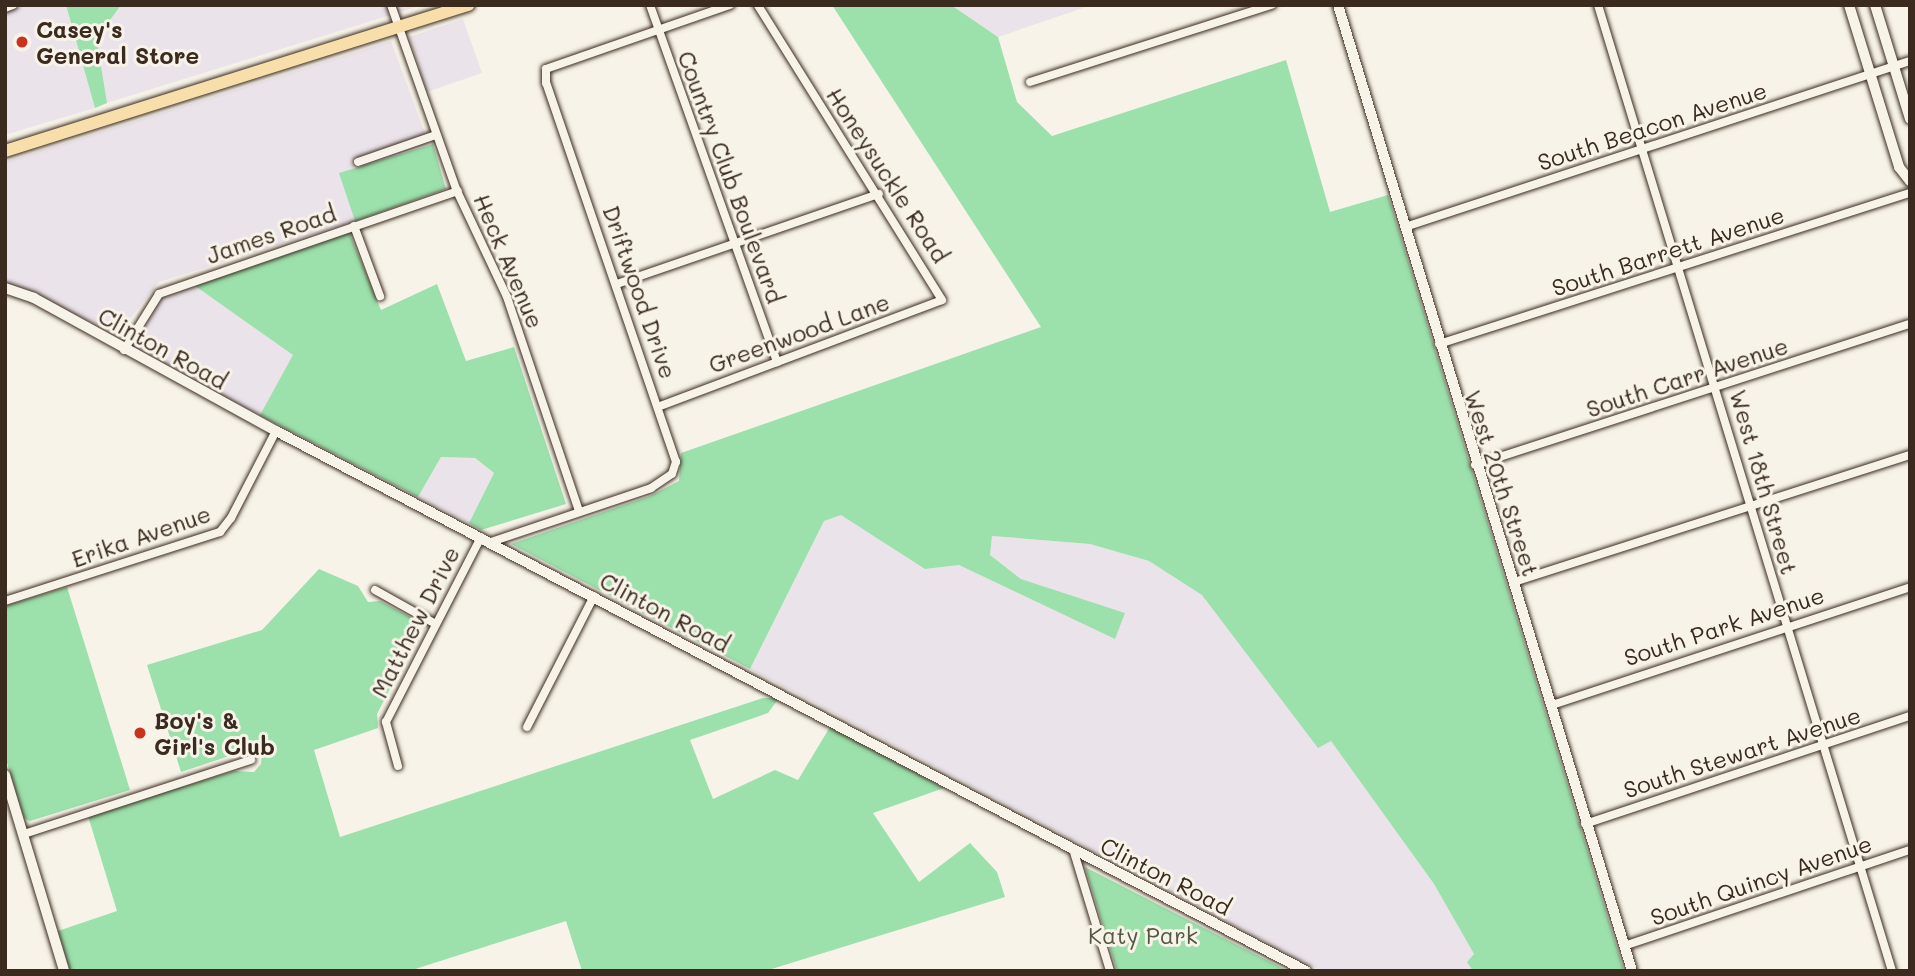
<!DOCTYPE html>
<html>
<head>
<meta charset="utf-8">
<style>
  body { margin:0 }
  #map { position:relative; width:1915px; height:976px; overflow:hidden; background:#f7f3e8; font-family:Mali,sans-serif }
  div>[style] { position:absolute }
  .built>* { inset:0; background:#ebe3ea }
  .green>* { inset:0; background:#9ce0ac }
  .roads { filter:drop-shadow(0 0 2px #3b2a1e) drop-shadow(0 0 2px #3b2a1e) }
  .minor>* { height:8px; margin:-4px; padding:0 4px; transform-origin:4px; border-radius:4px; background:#f7f3e8 }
  .tertiary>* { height:10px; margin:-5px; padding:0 5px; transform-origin:5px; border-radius:5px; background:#f7f3e8 }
  .secondary>* { height:10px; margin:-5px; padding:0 5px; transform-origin:5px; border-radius:5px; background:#f7f3e8 }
  .trunk>* { height:12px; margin:-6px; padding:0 6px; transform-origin:6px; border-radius:6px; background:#f8deab }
  .dots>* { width:19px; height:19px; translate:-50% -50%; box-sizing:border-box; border:4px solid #f7f3e8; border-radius:50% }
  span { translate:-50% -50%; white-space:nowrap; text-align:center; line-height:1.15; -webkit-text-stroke:6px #f7f3e8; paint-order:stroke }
  .poi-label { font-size:23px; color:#3b2a1e; font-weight:700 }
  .left { translate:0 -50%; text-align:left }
  .street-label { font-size:23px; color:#3b2a1e }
  .park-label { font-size:23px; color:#535842 }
  .frame { position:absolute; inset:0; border:7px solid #3b2a1e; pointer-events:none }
</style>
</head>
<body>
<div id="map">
  <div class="built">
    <div style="clip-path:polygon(28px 5px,66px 5px,95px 108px,5px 135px,5px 12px)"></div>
    <div style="clip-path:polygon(121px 5px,423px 5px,107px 103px,98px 47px,108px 23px)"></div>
    <div style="clip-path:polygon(951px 5px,1092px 5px,998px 37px)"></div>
    <div style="clip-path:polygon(463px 19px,482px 73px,427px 92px,409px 37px)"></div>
    <div style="clip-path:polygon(391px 41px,429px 144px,340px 173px,355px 221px,159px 282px,118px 334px,5px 282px,5px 162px)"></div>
    <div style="clip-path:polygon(191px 283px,294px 355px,260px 415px,133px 348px,131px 342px,158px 295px)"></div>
    <div style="clip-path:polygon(441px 457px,474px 458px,494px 473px,469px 523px,418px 497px)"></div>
    <div style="clip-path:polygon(841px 514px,925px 569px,959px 565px,1114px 638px,1125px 613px,1021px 579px,990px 555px,992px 536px,1090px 544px,1149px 561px,1202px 594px,1318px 747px,1331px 741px,1434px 884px,1474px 954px,1468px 962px,1473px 971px,1321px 971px,750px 669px,824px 521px)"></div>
  </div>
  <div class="green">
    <div style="clip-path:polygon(66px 5px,121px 5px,108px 23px,98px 47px,107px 103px,95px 108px)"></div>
    <div style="clip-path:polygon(832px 5px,951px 5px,998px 37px,1017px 102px,1052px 136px,1286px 60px,1330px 212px,1388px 195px,1624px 971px,1473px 971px,1467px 962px,1474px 954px,1434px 884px,1331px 741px,1318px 748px,1202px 595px,1149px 561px,1090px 544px,992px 536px,990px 555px,1021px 579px,1125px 613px,1115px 639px,959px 565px,925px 569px,841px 515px,824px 521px,750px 669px,511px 544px,650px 496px,679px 481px,681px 453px,1041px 327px)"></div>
    <div style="clip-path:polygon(433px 144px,446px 189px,355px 221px,339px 173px)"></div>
    <div style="clip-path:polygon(349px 232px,381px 310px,437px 284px,466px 361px,514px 347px,566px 504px,481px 530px,469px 523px,494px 473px,475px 458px,441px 457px,418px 497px,260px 415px,293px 355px,191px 283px)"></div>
    <div style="clip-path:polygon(319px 569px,358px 586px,368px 602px,380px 601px,418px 621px,421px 629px,377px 714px,378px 728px,314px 750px,340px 837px,763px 698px,779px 698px,768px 713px,690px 740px,713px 799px,775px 770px,798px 780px,830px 727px,944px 788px,873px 813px,919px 882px,970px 843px,997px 872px,1005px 897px,765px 971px,582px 971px,566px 921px,409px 971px,70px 971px,58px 931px,117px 911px,88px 816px,234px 771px,254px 772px,261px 764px,262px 753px,256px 744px,247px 743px,235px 747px,229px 756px,181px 772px,147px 665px,262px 630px)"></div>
    <div style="clip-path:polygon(67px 587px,130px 790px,30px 821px,24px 818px,5px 756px,5px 606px)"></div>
    <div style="clip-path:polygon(1085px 867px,1288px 971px,1117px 971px)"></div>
  </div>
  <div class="roads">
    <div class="minor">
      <div style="left:391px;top:5px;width:195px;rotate:70.5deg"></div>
      <div style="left:456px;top:189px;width:119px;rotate:64.7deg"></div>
      <div style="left:507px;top:297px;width:226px;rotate:71.4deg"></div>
      <div style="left:650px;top:5px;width:379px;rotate:70.4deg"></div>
      <div style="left:1598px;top:5px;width:1010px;rotate:73.07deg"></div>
      <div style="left:5px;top:8px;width:9px;rotate:-21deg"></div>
      <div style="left:1030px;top:82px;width:254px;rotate:-17.7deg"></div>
      <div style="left:358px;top:162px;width:83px;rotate:-19.1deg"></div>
      <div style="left:354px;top:226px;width:75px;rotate:69.6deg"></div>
      <div style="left:1405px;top:227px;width:532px;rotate:-18.2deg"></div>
      <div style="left:617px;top:284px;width:277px;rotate:-19deg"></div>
      <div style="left:1439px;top:344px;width:495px;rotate:-17.8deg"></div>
      <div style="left:124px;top:350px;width:66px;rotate:-58deg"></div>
      <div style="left:159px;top:294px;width:316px;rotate:-19deg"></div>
      <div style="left:660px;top:406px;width:301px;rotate:-20.6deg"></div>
      <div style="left:942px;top:300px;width:348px;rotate:-122deg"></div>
      <div style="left:1475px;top:465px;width:457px;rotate:-18deg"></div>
      <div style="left:491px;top:542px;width:169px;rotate:-18.6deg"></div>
      <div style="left:651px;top:488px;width:25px;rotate:-34deg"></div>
      <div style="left:672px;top:474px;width:13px;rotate:-72deg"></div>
      <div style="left:676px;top:462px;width:401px;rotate:-108.9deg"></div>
      <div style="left:546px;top:83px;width:14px;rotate:-90deg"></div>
      <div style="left:546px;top:69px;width:195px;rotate:-19.2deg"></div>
      <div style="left:1514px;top:582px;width:416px;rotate:-17.8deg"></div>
      <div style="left:375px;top:590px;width:68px;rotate:29.2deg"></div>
      <div style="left:5px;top:601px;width:226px;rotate:-17.8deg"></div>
      <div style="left:220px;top:532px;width:18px;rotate:-52deg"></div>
      <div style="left:231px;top:518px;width:98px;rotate:-62.7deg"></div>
      <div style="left:1552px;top:705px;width:377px;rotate:-18.2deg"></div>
      <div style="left:527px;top:727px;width:147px;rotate:-62.9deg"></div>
      <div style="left:398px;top:766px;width:46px;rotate:-105.3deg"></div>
      <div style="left:386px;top:722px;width:208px;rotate:-62.8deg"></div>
      <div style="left:1585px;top:824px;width:342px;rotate:-18.4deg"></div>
      <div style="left:24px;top:834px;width:239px;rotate:-18.1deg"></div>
      <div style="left:1073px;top:849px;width:127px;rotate:73.1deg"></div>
      <div style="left:1624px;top:946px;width:302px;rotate:-18.6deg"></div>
    </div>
    <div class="tertiary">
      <div style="left:1338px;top:5px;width:1010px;rotate:73.07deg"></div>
      <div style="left:5px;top:288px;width:31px;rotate:19deg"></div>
      <div style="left:34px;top:298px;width:276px;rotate:28.8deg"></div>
      <div style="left:276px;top:431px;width:1163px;rotate:27.67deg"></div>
      <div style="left:5px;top:775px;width:205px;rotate:73.2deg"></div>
    </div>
    <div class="secondary">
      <div style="left:1849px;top:5px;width:170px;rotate:72.8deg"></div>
      <div style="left:1899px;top:167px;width:18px;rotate:52deg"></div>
      <div style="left:1875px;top:5px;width:119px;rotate:72.9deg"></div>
    </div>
    <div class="trunk">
      <div style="left:5px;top:151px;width:486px;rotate:-17.5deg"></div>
    </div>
  </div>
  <div class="dots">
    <div style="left:22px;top:42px;background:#c8321e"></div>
    <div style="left:140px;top:733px;background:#c8321e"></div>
  </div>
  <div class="poi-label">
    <span class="left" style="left:36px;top:42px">Casey's<br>General Store</span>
    <span class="left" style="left:154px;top:733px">Boy's &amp;<br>Girl's Club</span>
  </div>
  <div class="street-label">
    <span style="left:1652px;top:126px;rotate:-18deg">South Beacon Avenue</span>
    <span style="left:888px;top:175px;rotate:57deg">Honeysuckle Road</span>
    <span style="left:731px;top:177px;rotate:70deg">Country Club Boulevard</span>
    <span style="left:271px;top:234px;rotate:-19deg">James Road</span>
    <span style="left:1668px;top:251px;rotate:-18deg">South Barrett Avenue</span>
    <span style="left:509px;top:261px;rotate:67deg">Heck Avenue</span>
    <span style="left:640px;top:292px;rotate:71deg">Driftwood Drive</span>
    <span style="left:799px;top:333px;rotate:-20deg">Greenwood Lane</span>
    <span style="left:163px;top:348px;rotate:29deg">Clinton Road</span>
    <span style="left:1687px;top:377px;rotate:-18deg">South Carr Avenue</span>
    <span style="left:1764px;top:482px;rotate:74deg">West 18th Street</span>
    <span style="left:1502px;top:483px;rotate:72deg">West 20th Street</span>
    <span style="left:141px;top:536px;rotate:-19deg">Erika Avenue</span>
    <span style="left:665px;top:612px;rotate:28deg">Clinton Road</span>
    <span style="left:415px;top:622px;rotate:-63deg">Matthew Drive</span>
    <span style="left:1724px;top:626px;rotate:-18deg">South Park Avenue</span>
    <span style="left:1742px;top:752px;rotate:-18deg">South Stewart Avenue</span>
    <span style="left:1166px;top:876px;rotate:27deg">Clinton Road</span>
    <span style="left:1761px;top:880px;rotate:-19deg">South Quincy Avenue</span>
  </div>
  <div class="park-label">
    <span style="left:1143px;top:935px">Katy Park</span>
  </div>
  <div class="frame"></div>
</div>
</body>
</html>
